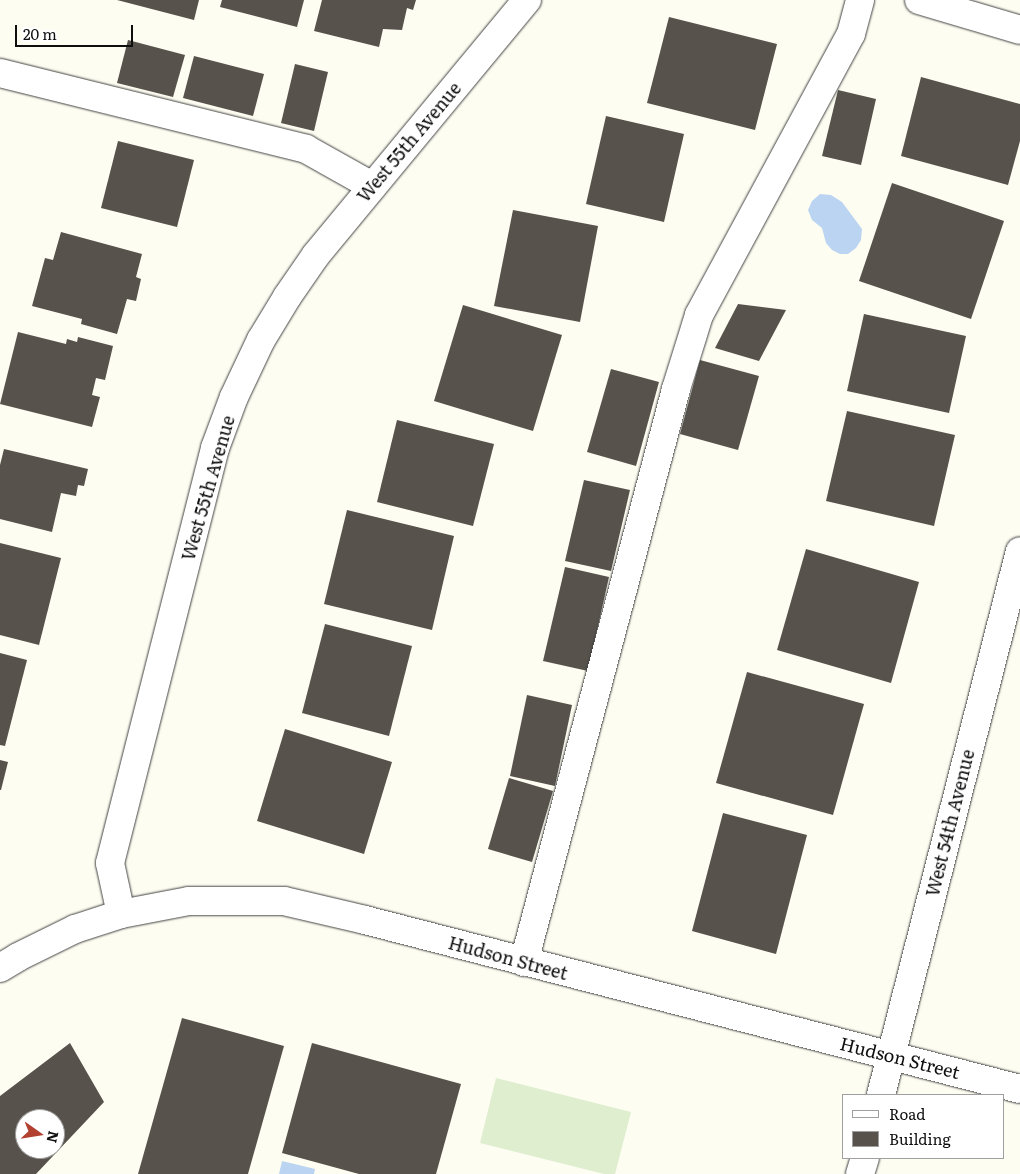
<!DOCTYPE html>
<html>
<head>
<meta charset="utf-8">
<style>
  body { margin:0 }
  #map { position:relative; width:1020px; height:1174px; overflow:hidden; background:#fefdf2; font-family:Literata,serif }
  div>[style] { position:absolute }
  .pitch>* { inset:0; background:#deeecf }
  .water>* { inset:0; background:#bbd4f1 }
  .building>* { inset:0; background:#57524c }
  .roads { filter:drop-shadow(0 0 1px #424242) drop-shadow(0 0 1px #424242) }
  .minor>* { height:28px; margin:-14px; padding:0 14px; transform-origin:14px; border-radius:14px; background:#fff }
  span { translate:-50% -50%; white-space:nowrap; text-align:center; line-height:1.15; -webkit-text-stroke:5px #fff; paint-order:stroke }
  .street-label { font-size:18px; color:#0f0f0f }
  .legend { position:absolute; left:842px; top:1094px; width:162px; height:65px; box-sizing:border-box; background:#fff; border:1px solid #9f9f9f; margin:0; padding:6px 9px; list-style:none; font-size:15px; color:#0f0f0f }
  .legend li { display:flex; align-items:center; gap:10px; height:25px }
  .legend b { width:25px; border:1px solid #9f9f9f }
  .north { position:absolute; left:15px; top:1109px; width:50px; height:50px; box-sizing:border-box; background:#fff; border:1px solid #9f9f9f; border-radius:50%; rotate:103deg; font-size:14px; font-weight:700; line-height:20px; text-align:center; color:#0f0f0f }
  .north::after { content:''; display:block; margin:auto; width:18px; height:22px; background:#b34132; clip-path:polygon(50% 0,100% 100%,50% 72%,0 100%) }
  .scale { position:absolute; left:15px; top:25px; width:118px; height:22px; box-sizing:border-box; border:2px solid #0f0f0f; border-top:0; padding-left:6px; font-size:15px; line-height:18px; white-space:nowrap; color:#0f0f0f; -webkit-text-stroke:4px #fff; paint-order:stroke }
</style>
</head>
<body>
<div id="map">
  <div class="pitch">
    <div style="clip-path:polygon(496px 1078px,631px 1112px,615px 1174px,604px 1174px,480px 1143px)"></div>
  </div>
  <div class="water">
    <div style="clip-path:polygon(820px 194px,831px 195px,842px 202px,862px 229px,861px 240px,856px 248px,848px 254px,840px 254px,832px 250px,826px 243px,822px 228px,812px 220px,808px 210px,812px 201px)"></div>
    <div style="clip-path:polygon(282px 1161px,315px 1169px,314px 1174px,279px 1174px)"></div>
  </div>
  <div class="building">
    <div style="clip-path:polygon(117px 0,199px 0,194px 20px)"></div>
    <div style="clip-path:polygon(222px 0,304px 0,297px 27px,220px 7px)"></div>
    <div style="clip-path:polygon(322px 0,416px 0,413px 10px,407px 8px,402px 30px,383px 29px,379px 47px,314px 31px)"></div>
    <div style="clip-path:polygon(669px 17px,777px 44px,755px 130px,647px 103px)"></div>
    <div style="clip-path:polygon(128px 40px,185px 55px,173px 97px,117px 83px)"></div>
    <div style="clip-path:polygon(194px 56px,264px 74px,253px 116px,183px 98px)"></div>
    <div style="clip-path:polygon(295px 64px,328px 72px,314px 131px,281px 123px)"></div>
    <div style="clip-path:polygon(921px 77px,1020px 104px,1020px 141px,1008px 185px,901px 156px)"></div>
    <div style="clip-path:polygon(838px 90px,876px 99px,861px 165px,822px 156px)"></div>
    <div style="clip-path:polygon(606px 116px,684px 134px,664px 222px,586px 204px)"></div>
    <div style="clip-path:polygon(118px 141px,194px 160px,177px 227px,101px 208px)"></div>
    <div style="clip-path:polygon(892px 183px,1004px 221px,971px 319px,859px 281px)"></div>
    <div style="clip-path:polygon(513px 210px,598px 226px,580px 322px,494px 306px)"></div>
    <div style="clip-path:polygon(61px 232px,142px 254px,136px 277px,141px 279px,136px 301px,127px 299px,117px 334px,81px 324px,82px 319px,32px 306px,45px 258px,53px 260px)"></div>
    <div style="clip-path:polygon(738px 304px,786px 310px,759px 361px,715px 348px)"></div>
    <div style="clip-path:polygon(463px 305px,562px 335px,533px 431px,434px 401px)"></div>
    <div style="clip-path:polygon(864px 314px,966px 336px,949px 413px,847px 391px)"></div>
    <div style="clip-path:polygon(18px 332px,66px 344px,67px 339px,77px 342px,78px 337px,113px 346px,105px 380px,96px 378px,92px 395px,100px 397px,92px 427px,0 404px)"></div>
    <div style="clip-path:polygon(700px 360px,759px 376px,738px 450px,680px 434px)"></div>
    <div style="clip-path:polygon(611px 369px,659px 382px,636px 466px,587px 452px)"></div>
    <div style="clip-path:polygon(847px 411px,955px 435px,934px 526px,826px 501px)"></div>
    <div style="clip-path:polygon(397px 420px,494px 444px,473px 526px,377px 502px)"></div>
    <div style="clip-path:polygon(4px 449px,88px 469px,84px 486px,78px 485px,76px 496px,61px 493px,52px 532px,0 519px,0 465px)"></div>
    <div style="clip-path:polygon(584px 480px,630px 490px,611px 571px,565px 561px)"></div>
    <div style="clip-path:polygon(347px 510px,454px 536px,432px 630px,324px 604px)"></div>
    <div style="clip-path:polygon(0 543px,61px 558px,39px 645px,0 635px)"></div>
    <div style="clip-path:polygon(806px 549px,919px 582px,891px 683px,777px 650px)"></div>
    <div style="clip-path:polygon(565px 567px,609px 577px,588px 671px,543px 661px)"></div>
    <div style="clip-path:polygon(325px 624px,412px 646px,389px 736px,302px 713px)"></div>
    <div style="clip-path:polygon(0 653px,27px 660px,5px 746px,0 745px)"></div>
    <div style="clip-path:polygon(747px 672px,864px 704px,833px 815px,716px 783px)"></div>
    <div style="clip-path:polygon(527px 695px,572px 705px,555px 786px,510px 776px)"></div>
    <div style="clip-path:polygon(285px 729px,392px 762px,364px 854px,257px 821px)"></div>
    <div style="clip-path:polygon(0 760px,8px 762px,1px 790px,0 790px)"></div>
    <div style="clip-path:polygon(509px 778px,553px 791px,532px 862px,488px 849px)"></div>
    <div style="clip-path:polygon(723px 813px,807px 835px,776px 954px,692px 931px)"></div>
    <div style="clip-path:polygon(182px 1018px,284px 1046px,248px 1174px,138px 1174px)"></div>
    <div style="clip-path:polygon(evenodd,70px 1043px,104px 1102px,36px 1174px,0 1174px,0 1096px,70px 1043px,25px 1119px,55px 1119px,55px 1149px,25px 1149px,25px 1119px)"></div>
    <div style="clip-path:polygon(312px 1043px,461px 1084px,436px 1174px,359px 1174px,282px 1153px)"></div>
  </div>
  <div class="roads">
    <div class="minor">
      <div style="left:919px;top:0;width:105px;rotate:16.5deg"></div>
      <div style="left:0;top:73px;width:315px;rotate:13.9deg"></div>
      <div style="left:306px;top:149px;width:76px;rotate:29.3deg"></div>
      <div style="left:121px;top:914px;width:52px;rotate:-102.2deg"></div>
      <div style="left:110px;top:863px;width:428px;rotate:-75.8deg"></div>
      <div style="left:215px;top:448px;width:54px;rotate:-69.6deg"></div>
      <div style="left:234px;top:397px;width:63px;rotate:-64.7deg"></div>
      <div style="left:261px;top:340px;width:50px;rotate:-58.8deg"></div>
      <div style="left:287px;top:297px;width:51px;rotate:-55.4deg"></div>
      <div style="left:316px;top:255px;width:331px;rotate:-50.4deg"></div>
      <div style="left:524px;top:962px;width:593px;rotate:-75.14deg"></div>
      <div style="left:676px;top:389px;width:77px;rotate:-72.7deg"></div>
      <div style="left:699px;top:315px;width:319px;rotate:-61.6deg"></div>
      <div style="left:851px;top:34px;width:35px;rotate:-75deg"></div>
      <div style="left:0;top:968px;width:21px;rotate:-31deg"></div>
      <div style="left:18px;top:957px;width:64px;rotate:-26.2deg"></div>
      <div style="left:75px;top:929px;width:48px;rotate:-18.1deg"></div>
      <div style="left:121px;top:914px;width:69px;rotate:-10.8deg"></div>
      <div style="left:189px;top:901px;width:95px"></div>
      <div style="left:284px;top:901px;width:83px;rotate:13.2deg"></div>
      <div style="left:365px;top:920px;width:676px;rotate:14.47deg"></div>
      <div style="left:881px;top:1095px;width:561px;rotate:-75.67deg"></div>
      <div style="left:860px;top:1174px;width:17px;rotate:-73deg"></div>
    </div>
  </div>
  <div class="street-label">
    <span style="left:409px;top:142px;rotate:-50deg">West 55th Avenue</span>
    <span style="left:208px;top:488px;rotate:-74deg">West 55th Avenue</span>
    <span style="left:950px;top:823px;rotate:-76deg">West 54th Avenue</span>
    <span style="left:508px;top:958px;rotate:15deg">Hudson Street</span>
    <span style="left:900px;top:1058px;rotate:14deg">Hudson Street</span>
  </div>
  <ul class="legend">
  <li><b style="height:6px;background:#fff"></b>Road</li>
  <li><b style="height:14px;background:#57524c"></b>Building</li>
  </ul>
  <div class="north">N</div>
  <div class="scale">20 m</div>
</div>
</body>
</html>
